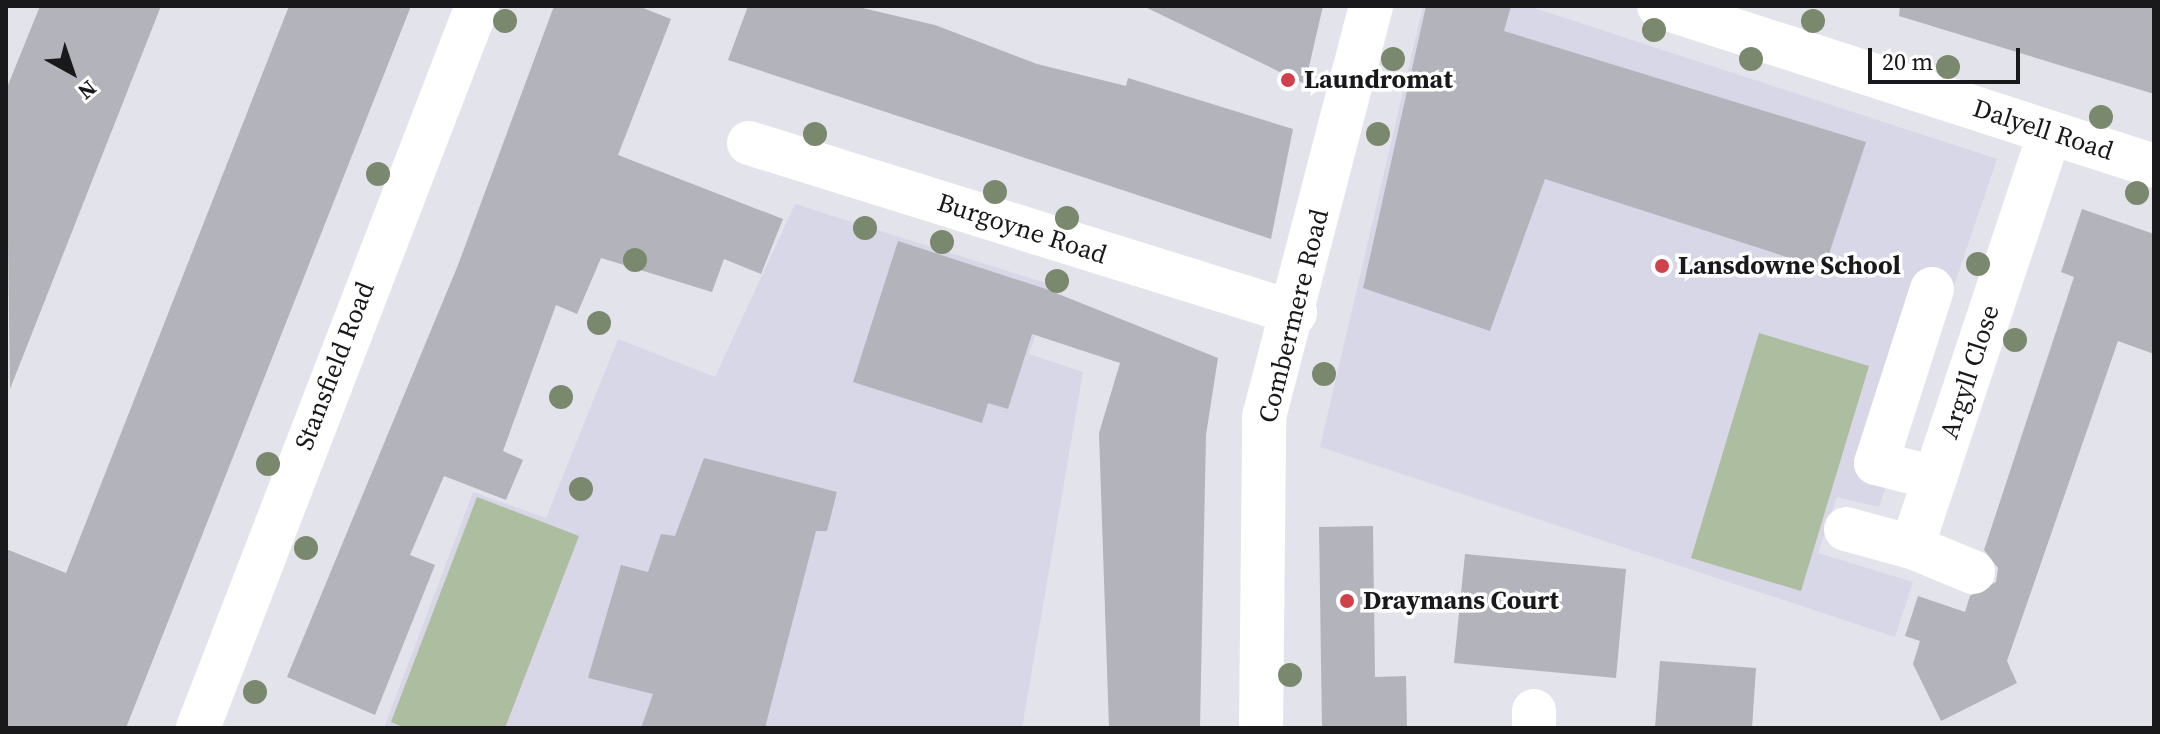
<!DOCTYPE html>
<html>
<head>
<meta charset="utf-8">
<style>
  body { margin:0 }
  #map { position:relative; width:2160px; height:734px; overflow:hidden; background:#e3e3eb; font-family:"Source Serif 4",serif }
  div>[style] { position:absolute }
  .built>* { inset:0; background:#d8d7e7 }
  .green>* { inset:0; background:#acbe9f }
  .building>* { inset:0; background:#b3b3bb }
  .minor>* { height:44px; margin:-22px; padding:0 22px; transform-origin:22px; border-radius:22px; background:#fff }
  .trees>* { width:24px; height:24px; margin:-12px; border-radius:50%; background:#7a896e }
  .dots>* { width:22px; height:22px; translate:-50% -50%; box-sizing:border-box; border:4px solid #fff; border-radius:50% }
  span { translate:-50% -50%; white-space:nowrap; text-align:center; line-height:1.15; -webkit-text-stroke:7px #fff; paint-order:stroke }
  .poi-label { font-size:26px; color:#19181b; font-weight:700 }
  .left { translate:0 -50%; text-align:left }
  .street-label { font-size:26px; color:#19181b }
  .frame { position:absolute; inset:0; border:8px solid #19181b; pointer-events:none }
  .north { position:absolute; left:32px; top:32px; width:80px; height:80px; -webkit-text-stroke:6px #fff; paint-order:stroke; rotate:140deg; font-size:22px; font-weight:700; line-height:32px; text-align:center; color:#19181b }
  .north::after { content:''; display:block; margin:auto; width:28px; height:36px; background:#19181b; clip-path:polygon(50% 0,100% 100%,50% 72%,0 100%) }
  .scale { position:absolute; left:1868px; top:48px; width:152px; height:36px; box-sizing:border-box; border:4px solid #19181b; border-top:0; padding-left:10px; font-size:24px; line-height:28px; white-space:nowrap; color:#19181b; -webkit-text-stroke:6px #fff; paint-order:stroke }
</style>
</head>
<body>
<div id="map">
  <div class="built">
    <div style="clip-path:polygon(1423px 6px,1528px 6px,1997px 159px,1879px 507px,1837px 497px,1818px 553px,1913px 582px,1895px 637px,1320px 447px)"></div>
    <div style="clip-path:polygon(795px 204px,1052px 285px,1029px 354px,1083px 372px,1022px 728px,384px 728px,473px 492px,546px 518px,618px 339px,715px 377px)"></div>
  </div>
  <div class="green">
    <div style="clip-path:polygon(1759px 333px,1869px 366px,1801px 591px,1691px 558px)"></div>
    <div style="clip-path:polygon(477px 497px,579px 536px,505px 728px,405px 728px,391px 722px)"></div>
  </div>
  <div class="building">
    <div style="clip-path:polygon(40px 6px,161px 6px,10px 389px,6px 90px)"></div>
    <div style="clip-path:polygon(289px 6px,411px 6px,126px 728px,6px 728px,6px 549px,66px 573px)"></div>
    <div style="clip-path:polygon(554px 6px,638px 6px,671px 19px,618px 155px,783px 219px,761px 274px,724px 259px,712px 292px,601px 258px,577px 314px,556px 305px,503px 451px,523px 460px,506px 500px,444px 476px,410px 555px,435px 565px,375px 715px,287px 677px,458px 265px)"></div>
    <div style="clip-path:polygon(748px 6px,854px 6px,935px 25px,1037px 64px,1126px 86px,1128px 78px,1293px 129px,1271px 239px,728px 60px)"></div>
    <div style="clip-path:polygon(1143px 6px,1323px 6px,1305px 84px)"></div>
    <div style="clip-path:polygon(1426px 6px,1511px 6px,1504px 31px,1866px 142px,1824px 269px,1545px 179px,1490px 331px,1363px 288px)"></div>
    <div style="clip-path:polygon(1900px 6px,2154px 6px,2154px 94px,1899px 16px)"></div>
    <div style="clip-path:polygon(2082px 209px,2154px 234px,2154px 354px,2118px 341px,2007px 661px,2017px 683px,1941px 721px,1913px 664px,1920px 641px,1905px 636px,1918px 596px,1965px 612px,1970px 596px,1996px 582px,1998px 568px,1984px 550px,2074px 277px,2061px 272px)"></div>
    <div style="clip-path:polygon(898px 241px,1046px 289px,1218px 358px,1206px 435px,1200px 728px,1109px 728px,1099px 433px,1120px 363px,1032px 334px,1008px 409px,988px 403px,982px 423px,853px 382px)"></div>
    <div style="clip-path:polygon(704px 458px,837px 492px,827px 531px,816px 531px,765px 728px,641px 728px,653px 694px,588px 678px,621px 565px,648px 572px,661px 534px,675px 536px)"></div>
    <div style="clip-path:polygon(1373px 526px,1375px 677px,1406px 676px,1407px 728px,1322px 728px,1319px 527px)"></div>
    <div style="clip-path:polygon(1465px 554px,1626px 569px,1616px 678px,1454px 663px)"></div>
    <div style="clip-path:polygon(1660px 661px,1756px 668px,1752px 728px,1655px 728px)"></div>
  </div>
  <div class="minor">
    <div style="left:1659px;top:6px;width:520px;rotate:17.91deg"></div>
    <div style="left:749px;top:143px;width:572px;rotate:17.29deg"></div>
    <div style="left:1932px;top:289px;width:183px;rotate:107.8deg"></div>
    <div style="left:1876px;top:463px;width:61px;rotate:14.3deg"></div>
    <div style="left:1846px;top:529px;width:68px;rotate:15.3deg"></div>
    <div style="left:1912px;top:547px;width:437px;rotate:-71.6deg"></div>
    <div style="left:1912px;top:547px;width:66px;rotate:22.3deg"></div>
    <div style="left:198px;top:728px;width:774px;rotate:-68.87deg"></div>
    <div style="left:1261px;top:728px;width:311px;rotate:-89.4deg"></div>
    <div style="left:1264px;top:417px;width:425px;rotate:-75.4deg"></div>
    <div style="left:1534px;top:728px;width:17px;rotate:-90deg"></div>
  </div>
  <div class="trees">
    <div style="left:505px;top:21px"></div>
    <div style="left:1813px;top:21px"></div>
    <div style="left:1654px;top:30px"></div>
    <div style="left:1393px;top:59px"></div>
    <div style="left:1751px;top:59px"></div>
    <div style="left:1948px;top:67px"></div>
    <div style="left:2101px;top:117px"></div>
    <div style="left:815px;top:134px"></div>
    <div style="left:1378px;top:134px"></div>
    <div style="left:378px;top:174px"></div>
    <div style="left:995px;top:192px"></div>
    <div style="left:2137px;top:193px"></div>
    <div style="left:1067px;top:218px"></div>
    <div style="left:865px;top:228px"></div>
    <div style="left:942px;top:242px"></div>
    <div style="left:635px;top:260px"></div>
    <div style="left:1978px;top:264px"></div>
    <div style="left:1057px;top:281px"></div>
    <div style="left:599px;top:323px"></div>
    <div style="left:2015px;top:340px"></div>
    <div style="left:1324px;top:374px"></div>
    <div style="left:561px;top:397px"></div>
    <div style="left:268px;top:464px"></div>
    <div style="left:581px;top:489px"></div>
    <div style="left:306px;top:548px"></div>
    <div style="left:1290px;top:675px"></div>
    <div style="left:255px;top:692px"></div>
  </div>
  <div class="dots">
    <div style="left:1288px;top:80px;background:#d1414b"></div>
    <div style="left:1662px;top:266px;background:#d1414b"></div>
    <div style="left:1347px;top:601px;background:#d1414b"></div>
  </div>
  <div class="poi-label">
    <span class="left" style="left:1304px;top:80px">Laundromat</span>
    <span class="left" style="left:1678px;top:266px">Lansdowne School</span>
    <span class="left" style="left:1363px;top:601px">Draymans Court</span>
  </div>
  <div class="street-label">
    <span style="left:2043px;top:130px;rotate:18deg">Dalyell Road</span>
    <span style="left:1022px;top:229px;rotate:18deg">Burgoyne Road</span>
    <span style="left:1294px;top:316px;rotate:-76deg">Combermere Road</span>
    <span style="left:335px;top:366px;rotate:-69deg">Stansfield Road</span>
    <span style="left:1970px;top:372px;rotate:-72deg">Argyll Close</span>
  </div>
  <div class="frame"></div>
  <div class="north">N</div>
  <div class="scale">20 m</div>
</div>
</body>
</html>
